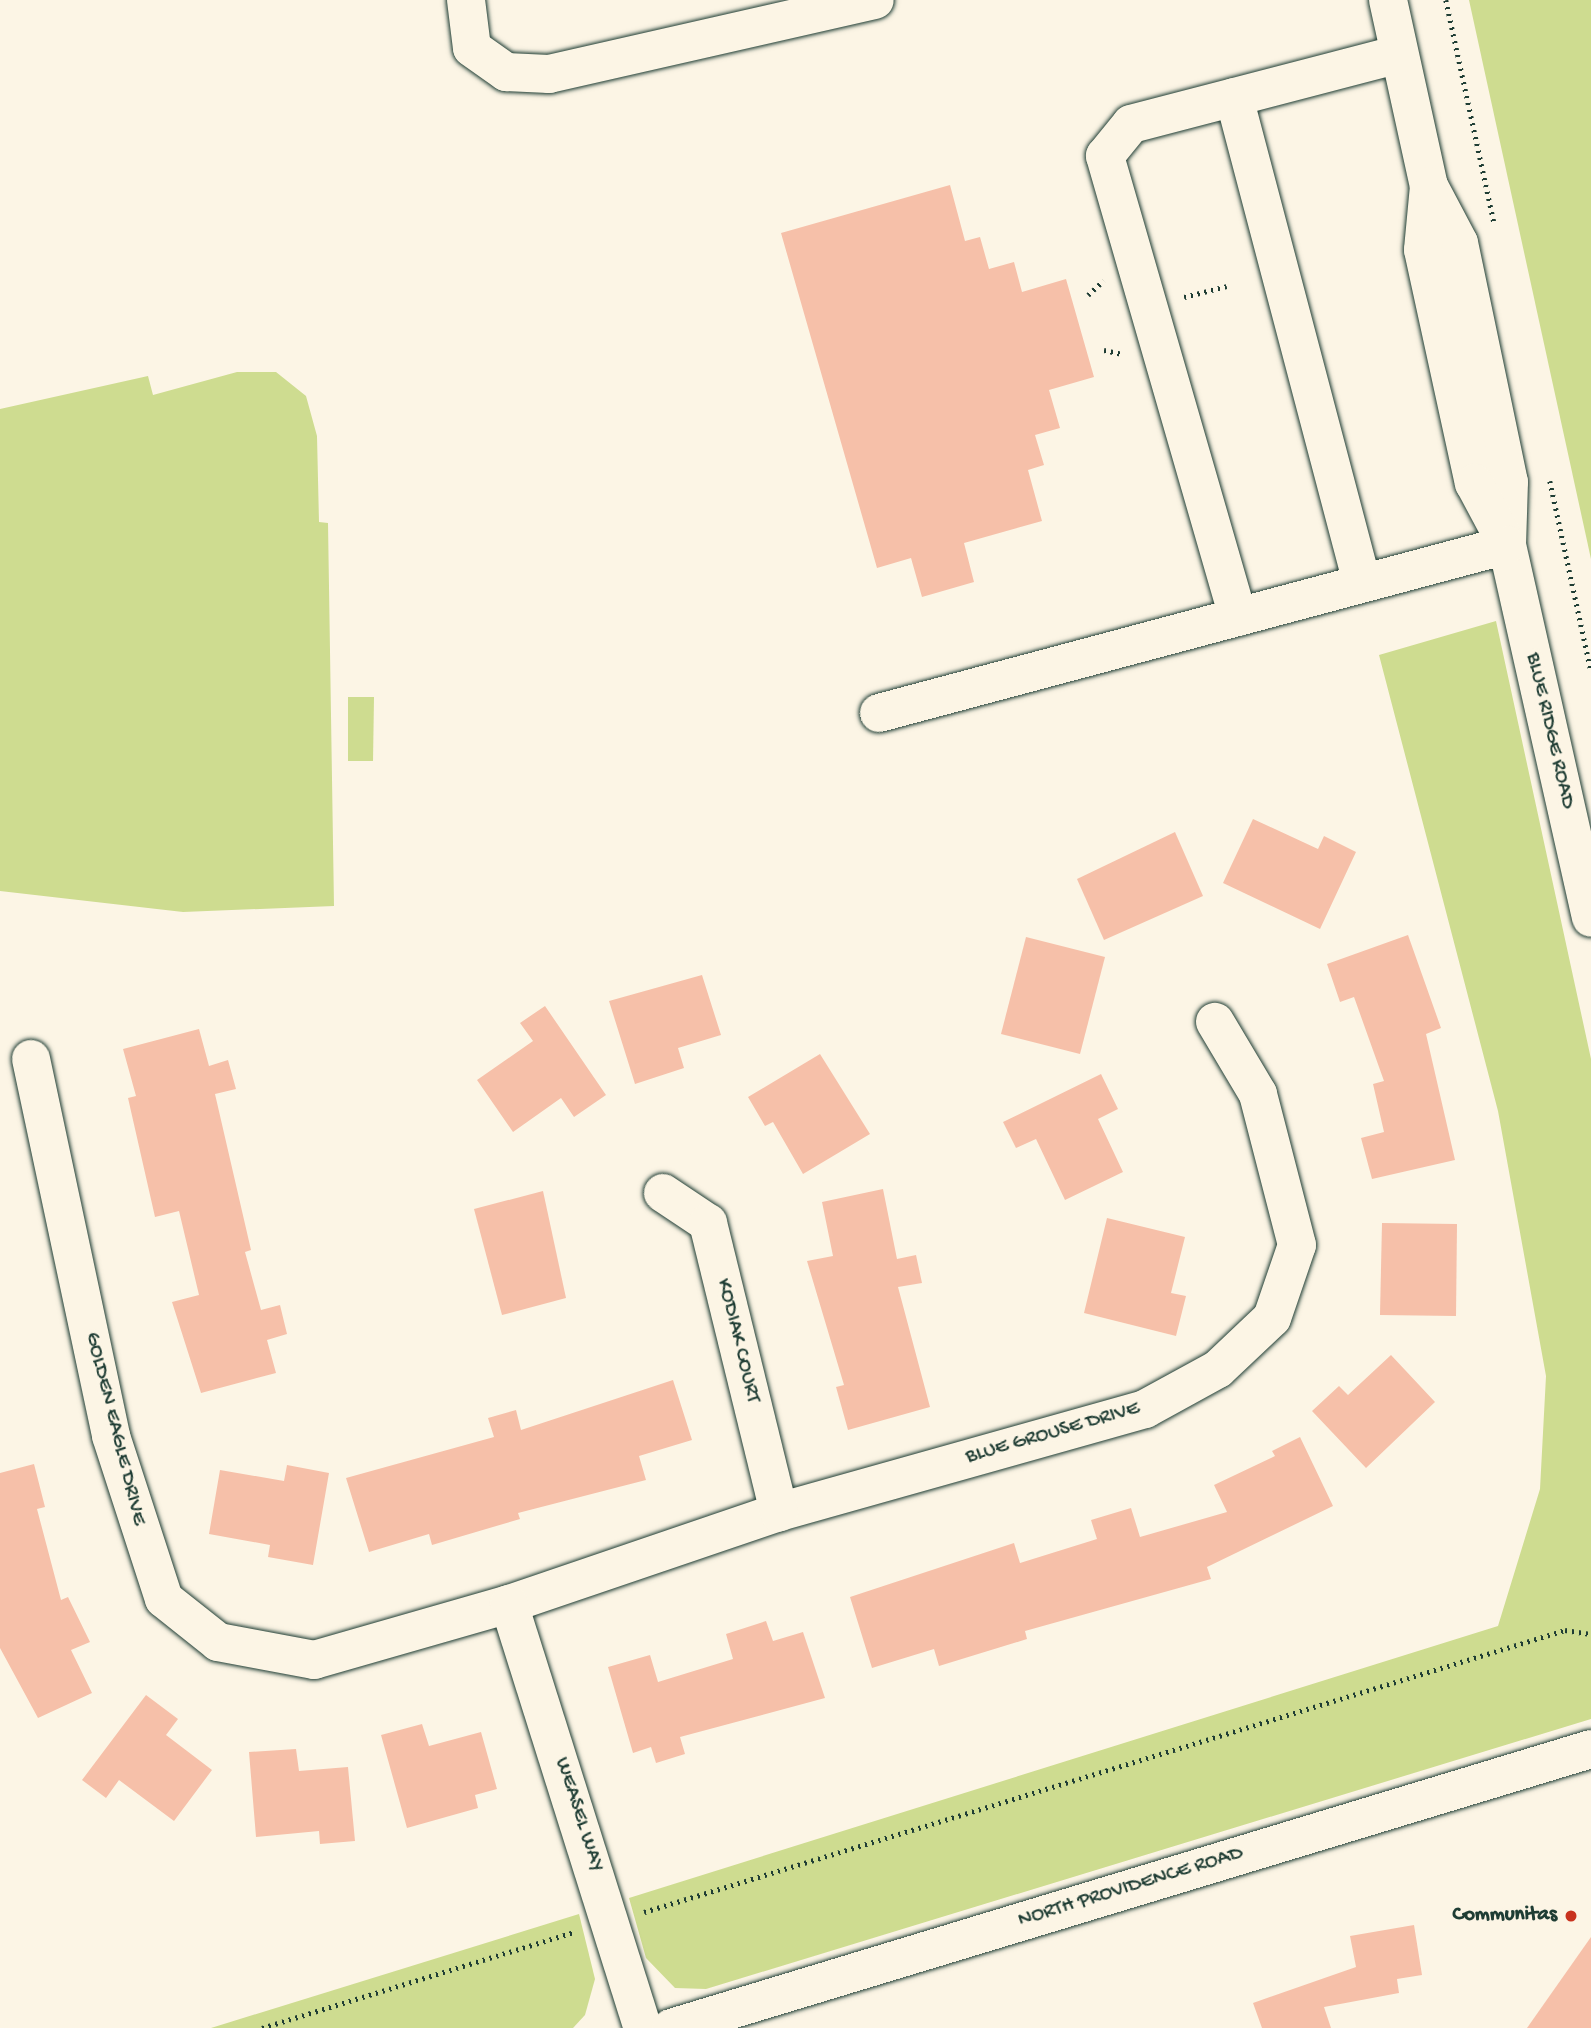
<!DOCTYPE html>
<html>
<head>
<meta charset="utf-8">
<style>
  body { margin:0 }
  #map { position:relative; width:1591px; height:2028px; overflow:hidden; background:#fcf5e5; font-family:"Gochi Hand",sans-serif }
  div>[style] { position:absolute }
  .green>* { inset:0; background:#cedc90 }
  .building>* { inset:0; background:#f6c0a9 }
  .path>* { height:4.5px; margin-top:-2.25px; transform-origin:0; background:repeating-linear-gradient(90deg,#1f3d34 0 2px,transparent 0 7px) }
  .roads { filter:drop-shadow(0 0 2px #1f3d34) drop-shadow(0 0 2px #1f3d34) }
  .minor>* { height:38px; margin:-19px; padding:0 19px; transform-origin:19px; border-radius:19px; background:#fcf5e5 }
  .dots>* { width:19px; height:19px; translate:-50% -50%; box-sizing:border-box; border:4px solid #fcf5e5; border-radius:50% }
  span { translate:-50% -50%; white-space:nowrap; text-align:center; line-height:1.15; -webkit-text-stroke:7px #fcf5e5; paint-order:stroke }
  .street-label { font-size:21px; color:#1f3d34 }
  .poi-label { font-size:21px; color:#1f3d34; font-weight:700 }
  .right { translate:-100% -50%; text-align:right }
</style>
</head>
<body>
<div id="map">
  <div class="green">
    <div style="clip-path:polygon(1469px 0,1591px 0,1591px 559px)"></div>
    <div style="clip-path:polygon(237px 372px,276px 372px,306px 396px,317px 436px,319px 522px,328px 523px,334px 906px,183px 912px,0 891px,0 409px,148px 376px,153px 395px)"></div>
    <div style="clip-path:polygon(1496px 621px,1591px 1059px,1591px 1719px,706px 1989px,675px 1988px,646px 1958px,629px 1898px,1498px 1626px,1540px 1489px,1546px 1376px,1498px 1111px,1379px 655px)"></div>
    <div style="clip-path:polygon(348px 697px,374px 697px,373px 761px,348px 761px)"></div>
    <div style="clip-path:polygon(579px 1914px,595px 1979px,585px 2015px,573px 2028px,211px 2028px)"></div>
  </div>
  <div class="building">
    <div style="clip-path:polygon(950px 185px,965px 241px,980px 237px,989px 269px,1014px 262px,1022px 292px,1066px 279px,1094px 377px,1049px 390px,1060px 428px,1035px 435px,1044px 465px,1028px 470px,1042px 521px,964px 543px,974px 582px,922px 597px,911px 558px,877px 568px,781px 233px)"></div>
    <div style="clip-path:polygon(1253px 819px,1318px 849px,1324px 836px,1356px 852px,1320px 929px,1223px 883px)"></div>
    <div style="clip-path:polygon(1175px 832px,1203px 896px,1104px 940px,1077px 879px)"></div>
    <div style="clip-path:polygon(1408px 935px,1441px 1028px,1426px 1034px,1455px 1160px,1372px 1179px,1361px 1138px,1384px 1132px,1373px 1084px,1384px 1081px,1354px 997px,1340px 1002px,1327px 964px)"></div>
    <div style="clip-path:polygon(1026px 937px,1105px 957px,1080px 1054px,1001px 1034px)"></div>
    <div style="clip-path:polygon(702px 975px,721px 1035px,678px 1048px,684px 1068px,635px 1084px,609px 1001px)"></div>
    <div style="clip-path:polygon(545px 1006px,606px 1095px,574px 1117px,561px 1098px,513px 1132px,477px 1080px,533px 1041px,520px 1023px)"></div>
    <div style="clip-path:polygon(199px 1029px,209px 1066px,228px 1060px,236px 1089px,215px 1094px,251px 1250px,245px 1252px,261px 1310px,280px 1305px,287px 1334px,267px 1340px,276px 1373px,201px 1393px,172px 1302px,199px 1295px,179px 1211px,155px 1217px,128px 1098px,136px 1096px,123px 1049px)"></div>
    <div style="clip-path:polygon(820px 1054px,870px 1134px,803px 1174px,773px 1122px,765px 1126px,748px 1097px)"></div>
    <div style="clip-path:polygon(1101px 1074px,1118px 1109px,1098px 1119px,1123px 1172px,1065px 1200px,1036px 1139px,1016px 1148px,1003px 1122px)"></div>
    <div style="clip-path:polygon(883px 1189px,897px 1259px,916px 1255px,922px 1283px,898px 1287px,930px 1407px,848px 1430px,836px 1387px,844px 1385px,807px 1261px,833px 1256px,822px 1202px)"></div>
    <div style="clip-path:polygon(543px 1191px,566px 1298px,502px 1315px,474px 1209px)"></div>
    <div style="clip-path:polygon(1107px 1218px,1185px 1237px,1171px 1293px,1186px 1296px,1176px 1336px,1084px 1313px)"></div>
    <div style="clip-path:polygon(1382px 1223px,1457px 1224px,1456px 1316px,1380px 1315px)"></div>
    <div style="clip-path:polygon(1391px 1355px,1435px 1402px,1366px 1468px,1312px 1411px,1339px 1386px,1348px 1395px)"></div>
    <div style="clip-path:polygon(673px 1380px,692px 1440px,639px 1456px,646px 1480px,518px 1513px,520px 1519px,432px 1545px,429px 1534px,369px 1552px,346px 1478px,494px 1437px,488px 1418px,516px 1410px,521px 1430px)"></div>
    <div style="clip-path:polygon(1300px 1437px,1333px 1506px,1207px 1567px,1211px 1579px,1025px 1631px,1027px 1639px,939px 1666px,934px 1649px,872px 1668px,850px 1597px,1014px 1543px,1020px 1563px,1097px 1539px,1091px 1520px,1131px 1508px,1140px 1537px,1227px 1512px,1214px 1485px,1275px 1456px,1272px 1451px)"></div>
    <div style="clip-path:polygon(34px 1464px,45px 1507px,37px 1509px,61px 1600px,68px 1597px,90px 1642px,71px 1650px,92px 1693px,38px 1718px,0 1648px,0 1473px)"></div>
    <div style="clip-path:polygon(287px 1465px,329px 1473px,313px 1565px,268px 1557px,270px 1545px,209px 1534px,220px 1470px,284px 1481px)"></div>
    <div style="clip-path:polygon(766px 1621px,773px 1641px,803px 1632px,825px 1698px,680px 1737px,685px 1754px,656px 1763px,651px 1747px,633px 1753px,608px 1667px,650px 1655px,658px 1682px,733px 1659px,726px 1634px)"></div>
    <div style="clip-path:polygon(146px 1695px,178px 1719px,166px 1735px,212px 1770px,174px 1821px,119px 1780px,106px 1798px,82px 1780px)"></div>
    <div style="clip-path:polygon(422px 1724px,429px 1746px,481px 1732px,497px 1789px,475px 1795px,478px 1808px,407px 1828px,381px 1735px)"></div>
    <div style="clip-path:polygon(296px 1749px,299px 1771px,348px 1767px,355px 1841px,320px 1844px,319px 1831px,256px 1837px,249px 1752px)"></div>
    <div style="clip-path:polygon(1414px 1925px,1422px 1975px,1397px 1979px,1399px 1993px,1324px 2007px,1331px 2028px,1262px 2028px,1253px 2003px,1356px 1967px,1350px 1936px)"></div>
    <div style="clip-path:polygon(1591px 1937px,1591px 2028px,1527px 2028px)"></div>
  </div>
  <div class="path">
    <div style="left:1446px;top:0;width:227px;rotate:77.8deg"></div>
    <div style="left:1088px;top:295px;width:21px;rotate:-43deg"></div>
    <div style="left:1184px;top:297px;width:44px;rotate:-14.3deg"></div>
    <div style="left:1104px;top:350px;width:19px;rotate:12deg"></div>
    <div style="left:1550px;top:481px;width:194px;rotate:77.8deg"></div>
    <div style="left:644px;top:1912px;width:963px;rotate:-17.02deg"></div>
    <div style="left:1565px;top:1630px;width:26px;rotate:9deg"></div>
    <div style="left:262px;top:2028px;width:327px;rotate:-17.1deg"></div>
  </div>
  <div class="roads">
    <div class="minor">
      <div style="left:466px;top:0;width:48px;rotate:82.9deg"></div>
      <div style="left:472px;top:48px;width:42px;rotate:35.2deg"></div>
      <div style="left:506px;top:72px;width:43px;rotate:2.7deg"></div>
      <div style="left:549px;top:74px;width:334px;rotate:-12.8deg"></div>
      <div style="left:1388px;top:0;width:190px;rotate:77.6deg"></div>
      <div style="left:1429px;top:186px;width:64px;rotate:62.2deg"></div>
      <div style="left:1459px;top:243px;width:244px;rotate:78.2deg"></div>
      <div style="left:1509px;top:482px;width:63px;rotate:91.8deg"></div>
      <div style="left:1507px;top:545px;width:382px;rotate:77.3deg"></div>
      <div style="left:1234px;top:97px;width:503px;rotate:75.24deg"></div>
      <div style="left:1429px;top:186px;width:64px;rotate:95.4deg"></div>
      <div style="left:1423px;top:250px;width:239px;rotate:77.7deg"></div>
      <div style="left:1474px;top:483px;width:66px;rotate:61.9deg"></div>
      <div style="left:1238px;top:617px;width:480px;rotate:-106.1deg"></div>
      <div style="left:1105px;top:156px;width:41px;rotate:-50.9deg"></div>
      <div style="left:1131px;top:124px;width:277px;rotate:-14.6deg"></div>
      <div style="left:879px;top:713px;width:650px;rotate:-14.98deg"></div>
      <div style="left:31px;top:1059px;width:385px;rotate:78deg"></div>
      <div style="left:111px;top:1436px;width:171px;rotate:72deg"></div>
      <div style="left:164px;top:1599px;width:69px;rotate:38.5deg"></div>
      <div style="left:218px;top:1642px;width:98px;rotate:10.6deg"></div>
      <div style="left:314px;top:1660px;width:203px;rotate:-16deg"></div>
      <div style="left:509px;top:1604px;width:285px;rotate:-18.8deg"></div>
      <div style="left:779px;top:1512px;width:380px;rotate:-15.7deg"></div>
      <div style="left:1145px;top:1409px;width:83px;rotate:-28.7deg"></div>
      <div style="left:1218px;top:1369px;width:74px;rotate:-43.4deg"></div>
      <div style="left:1272px;top:1318px;width:77px;rotate:-71.1deg"></div>
      <div style="left:1297px;top:1245px;width:156px;rotate:-104.5deg"></div>
      <div style="left:1258px;top:1094px;width:84px;rotate:-120.8deg"></div>
      <div style="left:663px;top:1193px;width:54px;rotate:33.7deg"></div>
      <div style="left:708px;top:1223px;width:298px;rotate:76.2deg"></div>
      <div style="left:509px;top:1604px;width:445px;rotate:72.5deg"></div>
      <div style="left:671px;top:2028px;width:961px;rotate:-16.87deg"></div>
    </div>
  </div>
  <div class="dots">
    <div style="left:1571px;top:1916px;background:#c8321e"></div>
  </div>
  <div class="street-label">
    <span style="left:1549px;top:731px;rotate:77deg">BLUE RIDGE ROAD</span>
    <span style="left:737px;top:1341px;rotate:76deg">KODIAK COURT</span>
    <span style="left:114px;top:1429px;rotate:76deg">GOLDEN EAGLE DRIVE</span>
    <span style="left:1053px;top:1434px;rotate:-16deg">BLUE GROUSE DRIVE</span>
    <span style="left:578px;top:1815px;rotate:72deg">WEASEL WAY</span>
    <span style="left:1131px;top:1888px;rotate:-17deg">NORTH PROVIDENCE ROAD</span>
  </div>
  <div class="poi-label">
    <span class="right" style="left:1557px;top:1916px">Communitas</span>
  </div>
</div>
</body>
</html>
